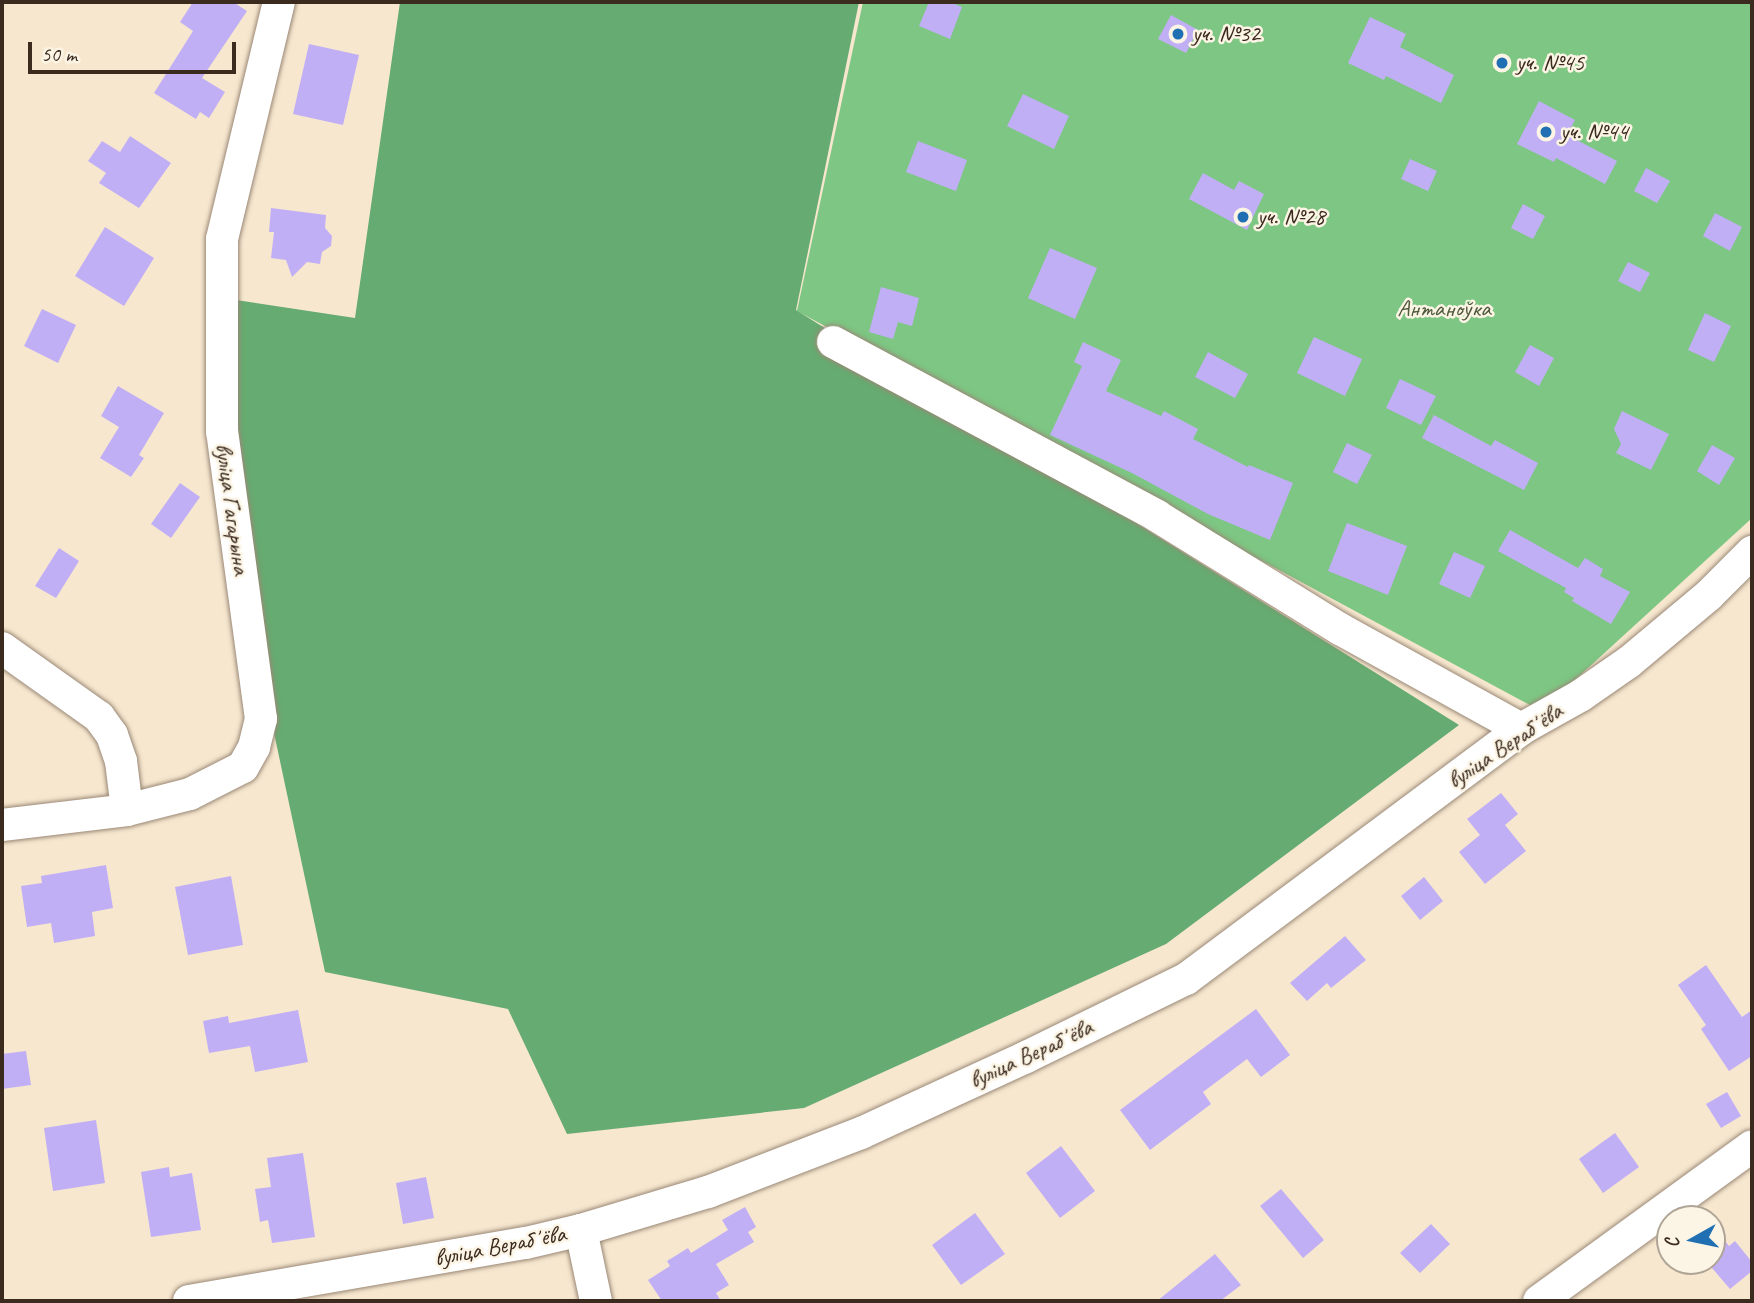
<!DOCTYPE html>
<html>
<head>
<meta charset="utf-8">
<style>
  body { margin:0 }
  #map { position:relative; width:1754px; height:1303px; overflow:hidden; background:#f7e7cf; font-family:Caveat,sans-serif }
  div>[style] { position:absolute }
  .green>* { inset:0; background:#7dc683 }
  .forest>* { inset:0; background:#66ab71 }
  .building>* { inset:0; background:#c1aff6 }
  .roads { filter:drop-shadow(0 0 2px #998876) drop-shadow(0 0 2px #998876) }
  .minor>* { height:32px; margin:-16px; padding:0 16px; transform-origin:16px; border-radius:16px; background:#fff }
  .dots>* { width:19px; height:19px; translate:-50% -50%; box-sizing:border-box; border:4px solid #fcf5e5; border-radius:50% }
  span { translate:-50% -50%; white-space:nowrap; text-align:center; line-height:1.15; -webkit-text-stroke:5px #fcf5e5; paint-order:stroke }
  .poi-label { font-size:24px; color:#3b2a1e }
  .left { translate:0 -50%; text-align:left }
  .park-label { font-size:24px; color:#4f593c }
  .street-label { font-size:24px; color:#3b2a1e }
  .frame { position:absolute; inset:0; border:4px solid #3b2a1e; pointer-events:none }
  .north { position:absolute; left:1656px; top:1205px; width:70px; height:70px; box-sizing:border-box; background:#fcf5e5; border:2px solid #afa495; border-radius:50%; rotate:261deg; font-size:19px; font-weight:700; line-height:28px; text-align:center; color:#3b2a1e }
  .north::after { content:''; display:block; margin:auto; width:24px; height:32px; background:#1f6fb2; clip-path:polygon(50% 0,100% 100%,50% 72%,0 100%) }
  .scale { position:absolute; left:28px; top:42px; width:208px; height:32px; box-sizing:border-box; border:4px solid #3b2a1e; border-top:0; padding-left:9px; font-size:21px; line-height:24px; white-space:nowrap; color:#3b2a1e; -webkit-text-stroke:5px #fcf5e5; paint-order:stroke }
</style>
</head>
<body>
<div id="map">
  <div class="green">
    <div style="clip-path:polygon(863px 2px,1752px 2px,1752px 518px,1541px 711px,797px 311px)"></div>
  </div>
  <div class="forest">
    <div style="clip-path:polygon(400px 2px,859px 2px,796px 310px,1459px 725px,1166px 944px,804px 1108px,567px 1134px,508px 1009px,325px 972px,274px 733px,234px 434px,236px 300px,355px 318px)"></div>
  </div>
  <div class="building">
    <div style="clip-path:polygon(193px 2px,233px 2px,247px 11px,202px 78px,225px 92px,209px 118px,200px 112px,196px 119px,154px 93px,193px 31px,180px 22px)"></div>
    <div style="clip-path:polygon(929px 2px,949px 2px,962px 7px,950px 39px,919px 26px)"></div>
    <div style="clip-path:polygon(1171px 15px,1198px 30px,1186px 53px,1158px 39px)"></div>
    <div style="clip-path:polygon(1370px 17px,1406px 34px,1400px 47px,1454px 75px,1441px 103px,1386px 76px,1384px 80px,1348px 63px)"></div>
    <div style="clip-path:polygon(309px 44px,359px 55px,343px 125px,293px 114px)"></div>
    <div style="clip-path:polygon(1023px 94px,1069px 116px,1054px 149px,1007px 126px)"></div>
    <div style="clip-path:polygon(1539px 101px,1575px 120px,1567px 135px,1617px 161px,1605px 184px,1556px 158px,1554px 162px,1517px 144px)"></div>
    <div style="clip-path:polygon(130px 136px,171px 163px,139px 208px,99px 183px,106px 173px,88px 161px,102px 141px,120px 152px)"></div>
    <div style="clip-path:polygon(918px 141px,967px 160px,956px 191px,906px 172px)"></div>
    <div style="clip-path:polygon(1410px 159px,1437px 171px,1428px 191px,1401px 179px)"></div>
    <div style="clip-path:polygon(1646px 168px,1670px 181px,1657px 203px,1634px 191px)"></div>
    <div style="clip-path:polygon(1203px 173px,1234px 190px,1239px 181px,1264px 194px,1247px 230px,1189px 199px)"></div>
    <div style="clip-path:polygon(1523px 204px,1545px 216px,1533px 239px,1511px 228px)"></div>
    <div style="clip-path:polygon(271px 208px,326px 215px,325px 228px,332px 236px,331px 246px,322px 252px,320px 264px,307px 262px,292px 277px,286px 260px,271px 258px,274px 232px,269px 232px)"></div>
    <div style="clip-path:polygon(1715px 213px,1742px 227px,1730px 251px,1703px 236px)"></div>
    <div style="clip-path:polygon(105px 227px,154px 258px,124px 306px,75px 276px)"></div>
    <div style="clip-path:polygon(1050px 248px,1097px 268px,1075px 319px,1028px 298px)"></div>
    <div style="clip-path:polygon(1628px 262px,1650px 273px,1640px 292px,1618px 281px)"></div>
    <div style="clip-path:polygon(881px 287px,919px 298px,912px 326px,898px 322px,893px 339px,869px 332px)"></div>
    <div style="clip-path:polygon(42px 309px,76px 325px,58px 363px,24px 346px)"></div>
    <div style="clip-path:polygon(1705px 313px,1731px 326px,1714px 362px,1688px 350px)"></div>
    <div style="clip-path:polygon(1314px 337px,1362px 359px,1345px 396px,1297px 373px)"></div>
    <div style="clip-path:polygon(1083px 342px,1121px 360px,1106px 391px,1161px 416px,1164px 411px,1198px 429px,1193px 439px,1248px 467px,1249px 465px,1293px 483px,1270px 540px,1208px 514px,1132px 473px,1050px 435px,1082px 366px,1074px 362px)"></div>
    <div style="clip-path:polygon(1530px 345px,1554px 358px,1539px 386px,1515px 372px)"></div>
    <div style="clip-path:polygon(1208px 352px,1248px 374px,1235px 398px,1195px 377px)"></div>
    <div style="clip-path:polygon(1400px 379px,1436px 396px,1421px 425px,1386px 408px)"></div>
    <div style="clip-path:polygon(118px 386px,164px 413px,139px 455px,144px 458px,131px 477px,100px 458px,119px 427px,101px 416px)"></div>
    <div style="clip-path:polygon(1622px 411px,1669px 434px,1651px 470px,1616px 453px,1621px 444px,1614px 429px)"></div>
    <div style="clip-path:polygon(1434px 415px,1491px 446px,1495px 440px,1538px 463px,1524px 490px,1422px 438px)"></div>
    <div style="clip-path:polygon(1347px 443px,1372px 455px,1357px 484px,1333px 472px)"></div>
    <div style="clip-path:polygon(1712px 445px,1735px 458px,1719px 485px,1697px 471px)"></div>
    <div style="clip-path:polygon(180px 483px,200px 497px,171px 538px,151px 524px)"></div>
    <div style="clip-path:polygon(1347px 523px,1407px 546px,1388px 595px,1328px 571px)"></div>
    <div style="clip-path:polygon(1510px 530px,1578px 568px,1585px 558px,1603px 569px,1600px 576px,1630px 592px,1611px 624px,1572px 601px,1574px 598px,1564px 592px,1566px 588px,1498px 551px)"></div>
    <div style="clip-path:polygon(59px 548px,79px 561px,56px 598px,35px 586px)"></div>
    <div style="clip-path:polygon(1454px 552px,1485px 566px,1470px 598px,1439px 584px)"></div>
    <div style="clip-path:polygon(1501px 793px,1518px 814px,1505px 825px,1526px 851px,1485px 884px,1459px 852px,1480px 835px,1467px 819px)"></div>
    <div style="clip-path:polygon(106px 865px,113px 908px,92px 912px,95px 936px,54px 943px,51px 923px,27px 927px,21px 886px,42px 883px,41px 876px)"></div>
    <div style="clip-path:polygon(231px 876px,243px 945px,188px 955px,175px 887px)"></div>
    <div style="clip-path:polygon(1424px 877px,1443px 901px,1420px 920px,1401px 896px)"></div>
    <div style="clip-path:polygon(1345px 936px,1366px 960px,1331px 988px,1327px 983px,1307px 1001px,1290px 983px)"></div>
    <div style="clip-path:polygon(1706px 965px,1742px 1017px,1752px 1010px,1752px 1056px,1729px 1071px,1701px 1029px,1706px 1025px,1678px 985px)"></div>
    <div style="clip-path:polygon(1256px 1009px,1290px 1055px,1261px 1077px,1247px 1059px,1203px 1092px,1211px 1104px,1150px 1150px,1120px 1110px)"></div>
    <div style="clip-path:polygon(298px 1010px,308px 1062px,255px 1072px,250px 1046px,209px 1053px,203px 1021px,228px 1016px,229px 1023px)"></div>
    <div style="clip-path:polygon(26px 1051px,31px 1085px,2px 1089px,2px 1054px)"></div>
    <div style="clip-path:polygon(1727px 1092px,1741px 1116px,1721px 1128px,1706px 1104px)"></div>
    <div style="clip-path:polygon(96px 1120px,105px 1183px,53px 1191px,44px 1128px)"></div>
    <div style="clip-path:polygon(1615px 1133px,1639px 1167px,1603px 1193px,1579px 1159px)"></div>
    <div style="clip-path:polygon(1061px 1146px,1095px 1191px,1060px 1218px,1026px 1173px)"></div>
    <div style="clip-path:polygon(303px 1153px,315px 1237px,272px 1243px,268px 1220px,260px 1222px,255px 1189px,271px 1187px,267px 1158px)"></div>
    <div style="clip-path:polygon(169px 1167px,170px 1177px,192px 1173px,201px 1230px,151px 1237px,141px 1172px)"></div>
    <div style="clip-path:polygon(426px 1177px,434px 1218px,403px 1224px,396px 1183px)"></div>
    <div style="clip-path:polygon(1281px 1189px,1324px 1240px,1303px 1258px,1260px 1206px)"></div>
    <div style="clip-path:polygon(745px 1207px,756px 1227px,748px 1232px,754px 1242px,716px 1264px,729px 1285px,716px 1293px,721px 1301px,662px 1301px,648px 1280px,670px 1266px,667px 1261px,688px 1248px,691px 1253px,728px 1230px,722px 1220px)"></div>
    <div style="clip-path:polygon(975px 1213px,1005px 1254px,961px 1285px,932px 1245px)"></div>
    <div style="clip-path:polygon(1431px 1224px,1450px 1244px,1420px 1273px,1400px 1253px)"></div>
    <div style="clip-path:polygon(1712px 1224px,1729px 1246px,1735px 1241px,1752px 1262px,1752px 1271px,1730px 1289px,1712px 1268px)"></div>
    <div style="clip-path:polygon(1215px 1254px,1241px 1285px,1220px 1301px,1157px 1301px)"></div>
  </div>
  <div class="roads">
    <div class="minor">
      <div style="left:833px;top:342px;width:368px;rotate:28.2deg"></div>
      <div style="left:1157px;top:516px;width:215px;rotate:31.7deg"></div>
      <div style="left:1340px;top:629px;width:207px;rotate:28.9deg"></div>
      <div style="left:2px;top:648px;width:119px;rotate:35.4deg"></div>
      <div style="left:99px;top:717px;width:22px;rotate:54deg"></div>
      <div style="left:112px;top:735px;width:28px;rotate:71deg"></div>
      <div style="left:121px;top:761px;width:49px;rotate:83deg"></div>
      <div style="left:2px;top:825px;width:126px;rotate:-6.8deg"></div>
      <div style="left:127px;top:810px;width:65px;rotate:-14.3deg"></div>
      <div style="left:190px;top:794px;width:59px;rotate:-27deg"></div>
      <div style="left:243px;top:767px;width:23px;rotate:-61deg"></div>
      <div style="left:254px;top:747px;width:29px;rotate:-76deg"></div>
      <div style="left:261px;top:719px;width:290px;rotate:-97.7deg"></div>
      <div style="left:222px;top:432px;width:193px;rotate:-90deg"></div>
      <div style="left:222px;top:239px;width:244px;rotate:-76.5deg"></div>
      <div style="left:581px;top:1230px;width:73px;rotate:78.1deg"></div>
      <div style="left:189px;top:1301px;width:342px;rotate:-9.8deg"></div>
      <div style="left:526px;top:1243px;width:57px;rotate:-13.3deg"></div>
      <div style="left:581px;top:1230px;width:133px;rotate:-16.7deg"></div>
      <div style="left:708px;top:1192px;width:164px;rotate:-21.1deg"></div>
      <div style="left:861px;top:1133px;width:182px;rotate:-24.7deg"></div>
      <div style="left:1026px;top:1057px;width:178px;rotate:-26deg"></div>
      <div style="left:1186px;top:979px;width:418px;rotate:-36.7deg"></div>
      <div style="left:1521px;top:729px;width:68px;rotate:-29.2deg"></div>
      <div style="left:1580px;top:696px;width:60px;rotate:-34.8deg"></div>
      <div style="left:1629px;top:662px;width:104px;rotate:-39.9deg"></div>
      <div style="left:1709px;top:595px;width:61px;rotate:-45deg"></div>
      <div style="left:1539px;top:1301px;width:263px;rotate:-36deg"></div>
    </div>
  </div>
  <div class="dots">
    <div style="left:1178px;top:34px;background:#1f6fb2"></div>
    <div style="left:1502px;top:63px;background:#1f6fb2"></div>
    <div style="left:1546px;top:132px;background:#1f6fb2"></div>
    <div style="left:1243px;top:217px;background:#1f6fb2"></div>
  </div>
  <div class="poi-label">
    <span class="left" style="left:1192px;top:34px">уч. №32</span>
    <span class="left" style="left:1516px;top:63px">уч. №45</span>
    <span class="left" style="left:1560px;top:132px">уч. №44</span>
    <span class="left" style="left:1257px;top:217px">уч. №28</span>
  </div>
  <div class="park-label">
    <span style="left:1444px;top:309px">Антаноўка</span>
  </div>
  <div class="street-label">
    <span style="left:232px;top:509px;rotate:82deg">вуліца Гагарына</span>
    <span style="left:1505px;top:746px;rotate:-34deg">вуліца Верабʼёва</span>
    <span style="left:1031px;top:1054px;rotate:-25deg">вуліца Верабʼёва</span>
    <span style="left:500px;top:1246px;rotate:-11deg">вуліца Верабʼёва</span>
  </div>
  <div class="frame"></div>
  <div class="north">С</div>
  <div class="scale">50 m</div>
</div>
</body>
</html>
